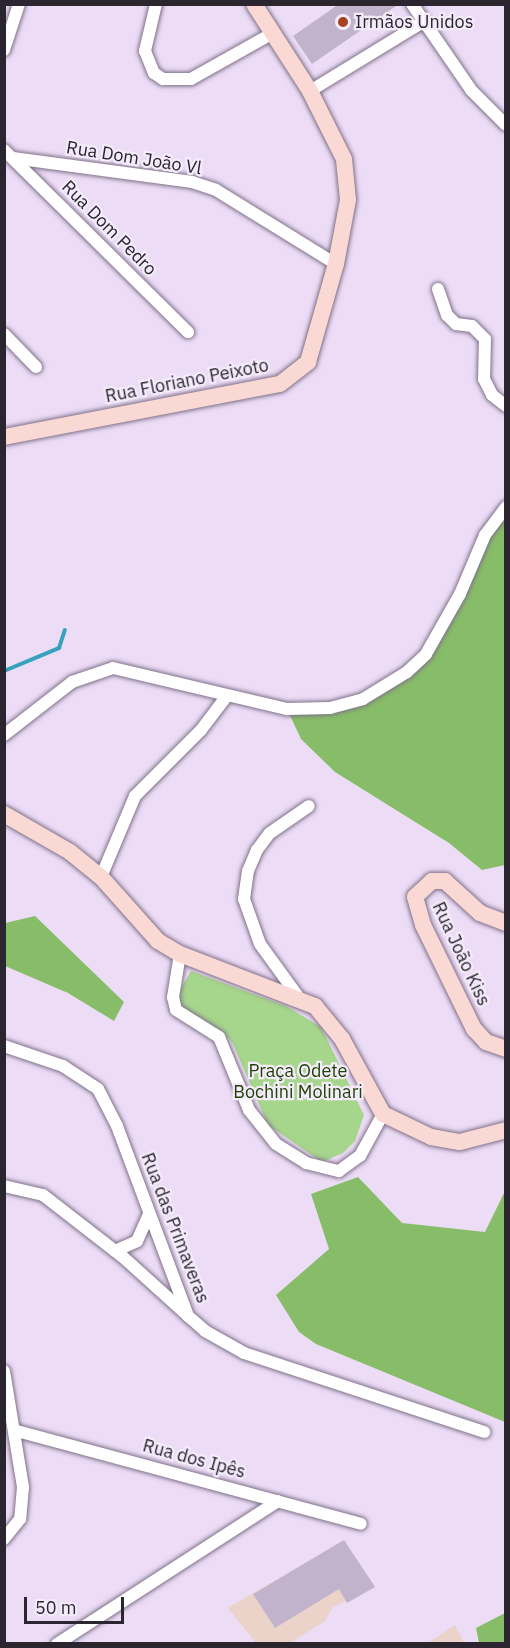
<!DOCTYPE html>
<html>
<head>
<meta charset="utf-8">
<style>
  body { margin:0 }
  #map { position:relative; width:510px; height:1648px; overflow:hidden; background:#ecdcf6; font-family:"IBM Plex Sans",sans-serif }
  div>[style] { position:absolute }
  .industrial>* { inset:0; background:#ebd3ca }
  .green>* { inset:0; background:#a6d58c }
  .forest>* { inset:0; background:#87bd68 }
  .stream>* { height:4px; margin:-2px; padding:0 2px; transform-origin:2px; border-radius:2px; background:#37a2bd }
  .building>* { inset:0; background:#c2b3cc }
  .roads { filter:drop-shadow(0 0 2px #807289) drop-shadow(0 0 2px #807289) }
  .street>* { height:12px; margin:-6px; padding:0 6px; transform-origin:6px; border-radius:6px; background:#fff }
  .secondary>* { height:16px; margin:-8px; padding:0 8px; transform-origin:8px; border-radius:8px; background:#fad9d4 }
  .dots>* { width:16px; height:16px; translate:-50% -50%; box-sizing:border-box; border:3px solid #f5ecfb; border-radius:50% }
  span { translate:-50% -50%; white-space:nowrap; text-align:center; line-height:1.15; -webkit-text-stroke:4.5px #f5ecfb; paint-order:stroke }
  .poi-label { font-size:18px; color:#2b252f }
  .left { translate:0 -50%; text-align:left }
  .street-label { font-size:18px; color:#2b252f }
  .park-label { font-size:18px; color:#204205 }
  .frame { position:absolute; inset:0; border:6px solid #2b252f; pointer-events:none }
  .scale { position:absolute; left:24px; top:1597px; width:100px; height:27px; box-sizing:border-box; border:3px solid #2b252f; border-top:0; padding-left:8px; font-size:18px; line-height:21px; white-space:nowrap; color:#2b252f; -webkit-text-stroke:4px #f5ecfb; paint-order:stroke }
</style>
</head>
<body>
<div id="map">
  <div class="industrial">
    <div style="clip-path:polygon(344px 1540px,375px 1587px,333px 1607px,325px 1621px,290px 1643px,256px 1643px,228px 1608px)"></div>
    <div style="clip-path:polygon(455px 1625px,464px 1643px,428px 1643px)"></div>
  </div>
  <div class="green">
    <div style="clip-path:polygon(191px 971px,286px 1006px,321px 1027px,364px 1115px,355px 1141px,343px 1153px,322px 1162px,268px 1125px,233px 1044px,225px 1034px,190px 1016px,179px 1002px,177px 995px)"></div>
  </div>
  <div class="forest">
    <div style="clip-path:polygon(505px 507px,505px 865px,482px 870px,449px 843px,335px 772px,301px 739px,287px 709px,363px 699px,426px 654px)"></div>
    <div style="clip-path:polygon(35px 916px,124px 1002px,114px 1021px,68px 993px,5px 966px,5px 923px)"></div>
    <div style="clip-path:polygon(358px 1177px,402px 1223px,485px 1232px,505px 1191px,505px 1422px,316px 1344px,299px 1332px,276px 1295px,329px 1249px,311px 1194px)"></div>
    <div style="clip-path:polygon(505px 1613px,505px 1643px,479px 1643px,476px 1628px)"></div>
  </div>
  <div class="stream">
    <div style="left:4px;top:671px;width:60px;rotate:-22.7deg"></div>
    <div style="left:59px;top:648px;width:19px;rotate:-72deg"></div>
  </div>
  <div class="building">
    <div style="clip-path:polygon(339px 4px,399px 4px,312px 64px,293px 36px)"></div>
    <div style="clip-path:polygon(344px 1540px,375px 1587px,347px 1603px,339px 1589px,275px 1628px,253px 1594px)"></div>
  </div>
  <div class="roads">
    <div class="street">
      <div style="left:156px;top:4px;width:48px;rotate:103.2deg"></div>
      <div style="left:145px;top:51px;width:24px;rotate:68deg"></div>
      <div style="left:154px;top:73px;width:11px;rotate:34deg"></div>
      <div style="left:163px;top:79px;width:28px"></div>
      <div style="left:191px;top:79px;width:94px;rotate:-29.3deg"></div>
      <div style="left:412px;top:4px;width:104px;rotate:55.5deg"></div>
      <div style="left:471px;top:90px;width:49px;rotate:45deg"></div>
      <div style="left:4px;top:50px;width:48px;rotate:-71.9deg"></div>
      <div style="left:310px;top:91px;width:132px;rotate:-31.4deg"></div>
      <div style="left:4px;top:150px;width:259px;rotate:44.7deg"></div>
      <div style="left:13px;top:158px;width:181px;rotate:7.6deg"></div>
      <div style="left:192px;top:182px;width:25px;rotate:18deg"></div>
      <div style="left:216px;top:190px;width:141px;rotate:31.7deg"></div>
      <div style="left:438px;top:289px;width:28px;rotate:71deg"></div>
      <div style="left:447px;top:315px;width:13px;rotate:45deg"></div>
      <div style="left:456px;top:324px;width:16px;rotate:7deg"></div>
      <div style="left:472px;top:326px;width:18px;rotate:45deg"></div>
      <div style="left:485px;top:339px;width:40px;rotate:91.4deg"></div>
      <div style="left:484px;top:379px;width:18px;rotate:63deg"></div>
      <div style="left:492px;top:395px;width:18px;rotate:38deg"></div>
      <div style="left:4px;top:334px;width:46px;rotate:45.9deg"></div>
      <div style="left:4px;top:735px;width:86px;rotate:-37.9deg"></div>
      <div style="left:72px;top:682px;width:43px;rotate:-18.9deg"></div>
      <div style="left:113px;top:668px;width:179px;rotate:13.3deg"></div>
      <div style="left:287px;top:709px;width:43px;rotate:-1.3deg"></div>
      <div style="left:330px;top:708px;width:34px;rotate:-15deg"></div>
      <div style="left:363px;top:699px;width:52px;rotate:-31.5deg"></div>
      <div style="left:407px;top:672px;width:26px;rotate:-43deg"></div>
      <div style="left:426px;top:654px;width:69px;rotate:-60.5deg"></div>
      <div style="left:460px;top:594px;width:64px;rotate:-67deg"></div>
      <div style="left:485px;top:535px;width:35px;rotate:-53deg"></div>
      <div style="left:101px;top:877px;width:88px;rotate:-67.2deg"></div>
      <div style="left:135px;top:796px;width:93px;rotate:-45deg"></div>
      <div style="left:201px;top:730px;width:41px;rotate:-52.9deg"></div>
      <div style="left:180px;top:954px;width:44px;rotate:99.2deg"></div>
      <div style="left:173px;top:997px;width:13px;rotate:77deg"></div>
      <div style="left:176px;top:1010px;width:51px;rotate:32.1deg"></div>
      <div style="left:219px;top:1037px;width:79px;rotate:67.7deg"></div>
      <div style="left:249px;top:1110px;width:43px;rotate:51.5deg"></div>
      <div style="left:276px;top:1144px;width:36px;rotate:32deg"></div>
      <div style="left:306px;top:1163px;width:34px;rotate:14deg"></div>
      <div style="left:339px;top:1171px;width:26px;rotate:-36deg"></div>
      <div style="left:360px;top:1156px;width:48px;rotate:-61.3deg"></div>
      <div style="left:297px;top:995px;width:63px;rotate:-126deg"></div>
      <div style="left:260px;top:944px;width:48px;rotate:-109.6deg"></div>
      <div style="left:244px;top:899px;width:28px;rotate:-82deg"></div>
      <div style="left:248px;top:871px;width:23px;rotate:-67deg"></div>
      <div style="left:257px;top:850px;width:21px;rotate:-53deg"></div>
      <div style="left:270px;top:833px;width:47px;rotate:-34.7deg"></div>
      <div style="left:4px;top:1046px;width:62px;rotate:18.7deg"></div>
      <div style="left:63px;top:1066px;width:42px;rotate:33.3deg"></div>
      <div style="left:98px;top:1089px;width:42px;rotate:62.8deg"></div>
      <div style="left:117px;top:1126px;width:203px;rotate:69.5deg"></div>
      <div style="left:188px;top:1316px;width:23px;rotate:41deg"></div>
      <div style="left:205px;top:1331px;width:45px;rotate:29.4deg"></div>
      <div style="left:244px;top:1353px;width:253px;rotate:18.2deg"></div>
      <div style="left:4px;top:1186px;width:40px;rotate:13deg"></div>
      <div style="left:43px;top:1195px;width:101px;rotate:37.8deg"></div>
      <div style="left:123px;top:1257px;width:85px;rotate:42.1deg"></div>
      <div style="left:115px;top:1251px;width:24px;rotate:-24deg"></div>
      <div style="left:137px;top:1241px;width:30px;rotate:-66deg"></div>
      <div style="left:4px;top:1371px;width:118px;rotate:80.7deg"></div>
      <div style="left:23px;top:1487px;width:32px;rotate:95deg"></div>
      <div style="left:20px;top:1519px;width:26px;rotate:129deg"></div>
      <div style="left:17px;top:1431px;width:356px;rotate:15.1deg"></div>
      <div style="left:57px;top:1644px;width:263px;rotate:-32.9deg"></div>
    </div>
    <div class="secondary">
      <div style="left:4px;top:437px;width:281px;rotate:-10.9deg"></div>
      <div style="left:280px;top:384px;width:36px;rotate:-38deg"></div>
      <div style="left:308px;top:362px;width:102px;rotate:-74.1deg"></div>
      <div style="left:336px;top:264px;width:65px;rotate:-79.4deg"></div>
      <div style="left:348px;top:200px;width:41px;rotate:-95.6deg"></div>
      <div style="left:344px;top:159px;width:76px;rotate:-116.6deg"></div>
      <div style="left:310px;top:91px;width:103px;rotate:-122.8deg"></div>
      <div style="left:4px;top:814px;width:76px;rotate:29.9deg"></div>
      <div style="left:70px;top:852px;width:40px;rotate:39deg"></div>
      <div style="left:101px;top:877px;width:86px;rotate:48.3deg"></div>
      <div style="left:158px;top:941px;width:26px;rotate:31deg"></div>
      <div style="left:180px;top:954px;width:145px;rotate:21.1deg"></div>
      <div style="left:315px;top:1006px;width:43px;rotate:50.7deg"></div>
      <div style="left:342px;top:1039px;width:85px;rotate:61.3deg"></div>
      <div style="left:383px;top:1114px;width:53px;rotate:25.6deg"></div>
      <div style="left:431px;top:1137px;width:29px;rotate:10deg"></div>
      <div style="left:460px;top:1142px;width:48px;rotate:-14.6deg"></div>
      <div style="left:506px;top:923px;width:28px;rotate:-159deg"></div>
      <div style="left:480px;top:913px;width:47px;rotate:-137.6deg"></div>
      <div style="left:445px;top:881px;width:13px;rotate:180deg"></div>
      <div style="left:432px;top:881px;width:23px;rotate:137deg"></div>
      <div style="left:415px;top:897px;width:29px;rotate:74deg"></div>
      <div style="left:423px;top:925px;width:116px;rotate:63.9deg"></div>
      <div style="left:474px;top:1029px;width:18px;rotate:47deg"></div>
      <div style="left:486px;top:1042px;width:21px;rotate:19deg"></div>
    </div>
  </div>
  <div class="dots">
    <div style="left:343px;top:22px;background:#a8411d"></div>
  </div>
  <div class="poi-label">
    <span class="left" style="left:355px;top:22px">Irmãos Unidos</span>
  </div>
  <div class="street-label">
    <span style="left:134px;top:158px;rotate:9deg">Rua Dom João Vl</span>
    <span style="left:109px;top:228px;rotate:45deg">Rua Dom Pedro</span>
    <span style="left:187px;top:381px;rotate:-11deg">Rua Floriano Peixoto</span>
    <span style="left:461px;top:954px;rotate:65deg">Rua João Kiss</span>
    <span style="left:175px;top:1228px;rotate:69deg">Rua das Primaveras</span>
    <span style="left:194px;top:1459px;rotate:15deg">Rua dos Ipês</span>
  </div>
  <div class="park-label">
    <span style="left:298px;top:1082px">Praça Odete<br>Bochini Molinari</span>
  </div>
  <div class="frame"></div>
  <div class="scale">50 m</div>
</div>
</body>
</html>
